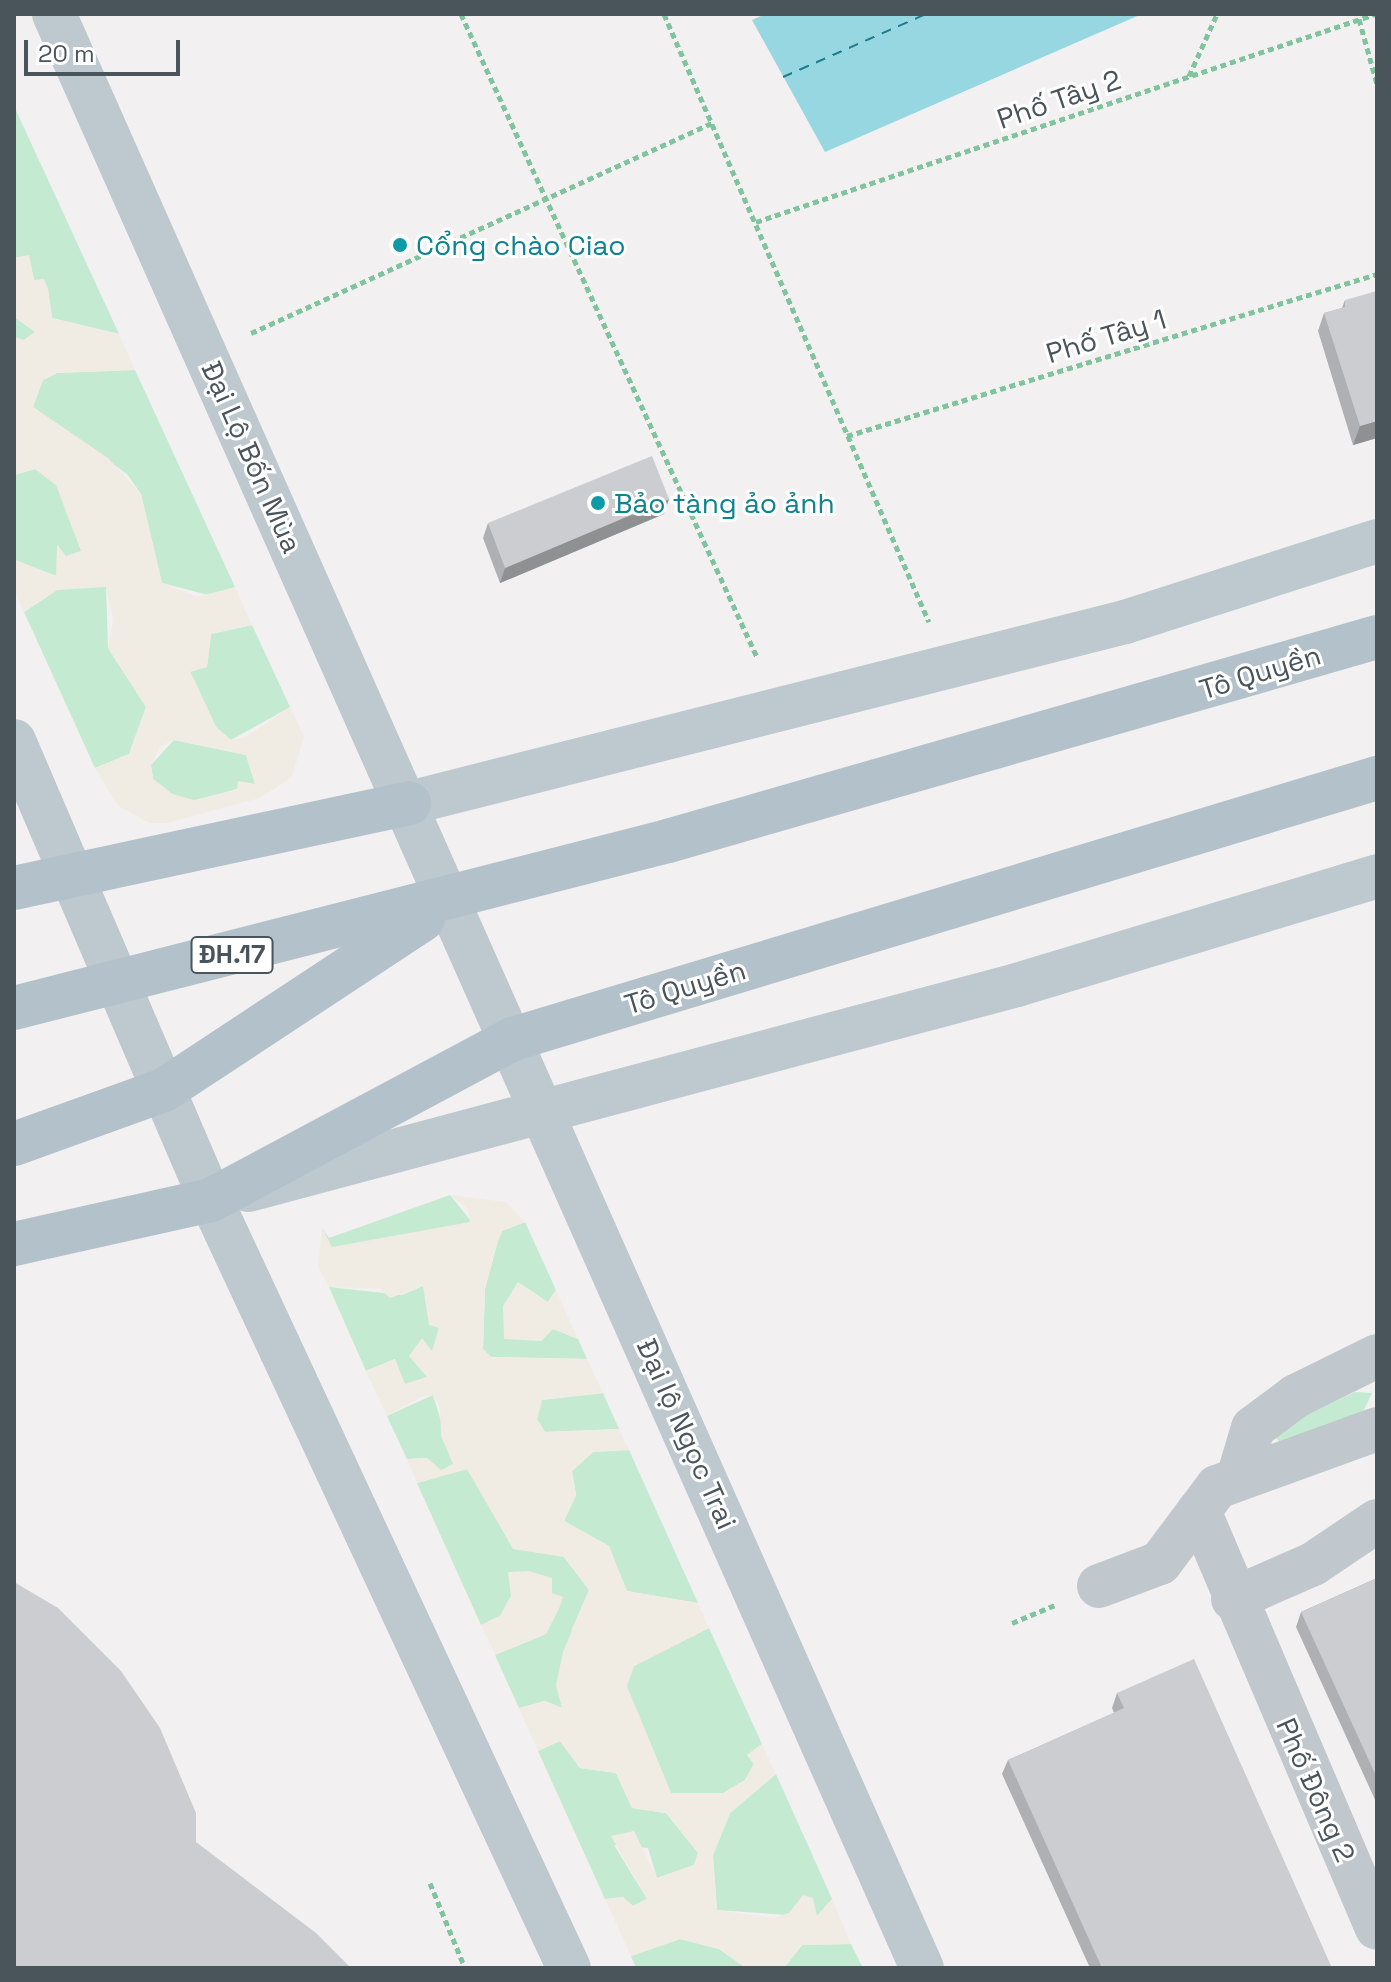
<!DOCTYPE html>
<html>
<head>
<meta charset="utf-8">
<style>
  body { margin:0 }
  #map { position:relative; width:1391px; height:1982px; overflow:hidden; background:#f2f0f1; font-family:"Space Grotesk",sans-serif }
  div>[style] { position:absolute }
  .green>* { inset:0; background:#c4ead1 }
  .sand>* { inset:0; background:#f1ece3 }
  .water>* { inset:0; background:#97d7e2 }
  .ferry>* { height:2px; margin-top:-1px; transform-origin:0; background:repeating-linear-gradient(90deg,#1d7d8d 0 10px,transparent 0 18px) }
  .path>* { height:5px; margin-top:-2.5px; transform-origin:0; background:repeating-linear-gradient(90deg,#80c49e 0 6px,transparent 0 10px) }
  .street>* { height:44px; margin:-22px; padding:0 22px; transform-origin:22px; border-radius:22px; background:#c0c8cd }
  .secondary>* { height:44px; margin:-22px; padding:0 22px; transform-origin:22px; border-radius:22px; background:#bec8cf }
  .primary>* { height:44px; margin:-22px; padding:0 22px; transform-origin:22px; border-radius:22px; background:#b3c1cb }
  .wall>* { inset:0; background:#afb0b4 }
  .shaded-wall>* { inset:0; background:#8e9092 }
  .building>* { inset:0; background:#cbcdd1 }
  .dots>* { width:22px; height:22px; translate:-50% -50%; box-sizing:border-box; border:4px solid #fff; border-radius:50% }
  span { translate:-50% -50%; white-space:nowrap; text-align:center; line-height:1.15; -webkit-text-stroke:6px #fff; paint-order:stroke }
  .shield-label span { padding:2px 6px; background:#fff; border:2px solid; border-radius:6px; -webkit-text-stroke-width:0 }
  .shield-label { font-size:26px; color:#4a545b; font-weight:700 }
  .street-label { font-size:28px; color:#4a545b }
  .culture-label { font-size:28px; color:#0d838f }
  .left { translate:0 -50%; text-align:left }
  .frame { position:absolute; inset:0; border:16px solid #4a545b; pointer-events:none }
  .scale { position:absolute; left:24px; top:40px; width:156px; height:36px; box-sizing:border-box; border:4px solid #4a545b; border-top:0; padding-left:10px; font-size:24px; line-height:28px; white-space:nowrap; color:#4a545b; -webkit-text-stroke:6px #fff; paint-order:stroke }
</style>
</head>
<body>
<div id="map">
  <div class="green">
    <div style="clip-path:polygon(14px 106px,119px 334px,52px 318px,48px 289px,34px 281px,29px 256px,14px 258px)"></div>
    <div style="clip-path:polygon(14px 317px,33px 324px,35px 332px,24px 340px,14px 337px)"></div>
    <div style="clip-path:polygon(135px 370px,235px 587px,216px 597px,162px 583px,141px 494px,127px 474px,33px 407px,43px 380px,57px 373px)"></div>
    <div style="clip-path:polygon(35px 469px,57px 485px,81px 543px,81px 551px,66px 557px,58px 546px,57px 576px,14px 561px,14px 475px)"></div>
    <div style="clip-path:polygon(85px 584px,106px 587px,108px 648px,146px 707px,129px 754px,95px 768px,24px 612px,57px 590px)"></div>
    <div style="clip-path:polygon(252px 625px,290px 707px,231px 740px,216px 727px,190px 671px,207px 667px,211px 634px)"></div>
    <div style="clip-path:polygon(174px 740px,246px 755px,255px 784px,193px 801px,172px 794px,153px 779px,151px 765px)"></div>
    <div style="clip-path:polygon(450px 1195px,471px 1221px,452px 1229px,331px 1248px,322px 1228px,329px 1238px)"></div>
    <div style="clip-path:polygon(525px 1222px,556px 1290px,548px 1302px,553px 1329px,578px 1339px,587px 1359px,491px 1357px,483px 1349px,485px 1289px,498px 1241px,502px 1231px)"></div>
    <div style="clip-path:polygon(423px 1286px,439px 1327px,427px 1377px,405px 1385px,395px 1359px,366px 1371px,329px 1287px,402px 1295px)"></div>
    <div style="clip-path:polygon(1355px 1392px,1372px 1393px,1363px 1412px,1280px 1444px,1276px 1437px,1304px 1416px)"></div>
    <div style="clip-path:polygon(603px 1393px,619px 1429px,545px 1432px,537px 1419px,542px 1400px)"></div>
    <div style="clip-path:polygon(433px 1395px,454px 1464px,441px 1471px,427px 1458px,407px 1459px,387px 1416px)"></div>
    <div style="clip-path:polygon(629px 1450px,698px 1603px,626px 1591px,609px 1546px,564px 1521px,576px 1495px,572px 1471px,593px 1452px)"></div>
    <div style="clip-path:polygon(467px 1469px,499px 1518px,564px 1557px,589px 1590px,572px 1629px,562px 1708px,545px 1701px,519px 1708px,495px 1655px,546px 1634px,562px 1597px,511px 1596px,500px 1616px,481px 1625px,417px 1483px)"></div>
    <div style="clip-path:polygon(709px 1628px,762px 1744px,747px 1755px,754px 1764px,745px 1780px,723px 1793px,671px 1793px,626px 1686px,634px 1666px)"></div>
    <div style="clip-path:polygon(560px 1741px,580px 1768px,616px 1773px,632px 1808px,666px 1813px,698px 1853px,694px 1865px,657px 1878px,648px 1848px,614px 1845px,647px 1899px,633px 1906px,623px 1897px,605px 1899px,538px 1751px)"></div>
    <div style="clip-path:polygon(776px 1774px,832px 1899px,816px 1917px,717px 1910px,713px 1855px,730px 1813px)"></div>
    <div style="clip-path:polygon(680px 1939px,719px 1949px,746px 1968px,636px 1968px,631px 1956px)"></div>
    <div style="clip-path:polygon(851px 1944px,863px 1968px,784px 1968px,802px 1945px)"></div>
  </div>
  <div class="sand">
    <div style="clip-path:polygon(evenodd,29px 255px,34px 280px,44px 279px,48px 289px,52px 318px,119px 334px,135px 370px,57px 373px,43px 380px,33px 407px,108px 458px,141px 494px,162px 583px,197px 597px,235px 587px,252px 625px,211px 634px,207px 667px,190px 672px,216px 727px,231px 740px,247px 736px,290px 707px,304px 737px,292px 777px,260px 798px,167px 823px,150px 823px,118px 806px,95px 768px,129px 754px,146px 707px,108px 648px,113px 620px,106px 587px,57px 590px,24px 612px,14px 590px,16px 560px,56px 576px,57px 545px,66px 556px,81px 551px,56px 485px,35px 469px,14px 475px,14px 337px,24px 340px,35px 332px,14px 317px,14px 258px,29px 255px,174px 740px,246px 755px,255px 784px,238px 781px,237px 790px,194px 800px,172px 794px,153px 779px,151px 765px,161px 746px,174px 740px)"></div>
    <div style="clip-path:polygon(450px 1195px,506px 1202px,525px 1222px,502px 1231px,498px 1240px,485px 1289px,483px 1349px,491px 1357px,587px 1359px,603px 1393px,542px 1400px,537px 1420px,545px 1432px,619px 1429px,629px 1450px,593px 1452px,572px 1471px,576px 1495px,564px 1521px,609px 1546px,627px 1591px,698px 1603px,709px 1628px,634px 1666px,627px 1686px,671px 1793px,724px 1793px,745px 1780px,754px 1764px,747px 1755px,762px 1744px,776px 1774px,730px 1813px,713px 1855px,717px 1910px,774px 1918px,789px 1913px,803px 1895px,813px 1898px,817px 1916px,832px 1899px,851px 1944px,802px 1945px,784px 1968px,746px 1968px,719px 1949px,680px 1939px,631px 1956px,605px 1899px,623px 1897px,633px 1906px,647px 1899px,611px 1836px,634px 1831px,657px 1878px,694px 1865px,698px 1853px,666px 1813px,632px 1808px,616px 1773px,580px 1768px,560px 1741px,538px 1751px,519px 1708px,545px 1701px,562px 1708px,556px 1685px,563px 1652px,589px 1590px,564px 1557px,513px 1549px,467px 1469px,417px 1483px,407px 1459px,427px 1458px,441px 1470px,453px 1464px,441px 1436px,440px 1408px,433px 1395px,421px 1397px,387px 1416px,366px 1371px,395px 1359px,405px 1384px,427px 1377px,409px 1356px,422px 1338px,432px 1351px,439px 1328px,429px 1325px,423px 1286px,390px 1298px,381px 1289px,329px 1287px,318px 1266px,322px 1228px,332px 1247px,470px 1222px,468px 1209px)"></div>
    <div style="clip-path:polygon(518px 1282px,548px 1302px,556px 1290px,578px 1339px,553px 1329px,541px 1341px,504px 1339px,503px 1306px)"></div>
    <div style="clip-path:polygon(529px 1571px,552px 1578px,552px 1593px,563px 1597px,559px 1609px,546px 1634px,495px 1655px,481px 1625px,500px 1616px,511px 1596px,508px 1572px)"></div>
  </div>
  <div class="water">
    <div style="clip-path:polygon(766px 14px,1142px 14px,825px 152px,752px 20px)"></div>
  </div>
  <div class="ferry">
    <div style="left:783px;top:77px;width:156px;rotate:-23.8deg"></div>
  </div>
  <div class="path">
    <div style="left:461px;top:14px;width:708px;rotate:65.28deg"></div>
    <div style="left:664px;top:14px;width:663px;rotate:66.45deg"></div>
    <div style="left:1359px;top:19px;width:67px;rotate:74.5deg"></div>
    <div style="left:1189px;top:76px;width:68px;rotate:-65.7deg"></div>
    <div style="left:756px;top:222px;width:653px;rotate:-18.57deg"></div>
    <div style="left:251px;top:333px;width:507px;rotate:-24.49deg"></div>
    <div style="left:847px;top:436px;width:554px;rotate:-17deg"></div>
    <div style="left:1012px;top:1623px;width:47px;rotate:-22.7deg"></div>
    <div style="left:430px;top:1883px;width:92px;rotate:67.6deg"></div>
  </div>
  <div class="street">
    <div style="left:1238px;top:1478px;width:52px;rotate:-73.3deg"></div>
    <div style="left:1253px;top:1428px;width:54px;rotate:-36.7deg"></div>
    <div style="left:1296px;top:1396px;width:90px;rotate:-26.3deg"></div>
    <div style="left:1199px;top:1511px;width:453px;rotate:66.9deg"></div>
    <div style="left:1099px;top:1586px;width:65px;rotate:-20.7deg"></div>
    <div style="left:1160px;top:1563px;width:95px;rotate:-53.1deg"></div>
    <div style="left:1217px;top:1487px;width:170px;rotate:-19.9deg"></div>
    <div style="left:1233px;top:1599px;width:87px;rotate:-23.6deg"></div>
    <div style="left:1313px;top:1564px;width:77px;rotate:-33.9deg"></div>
  </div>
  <div class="secondary">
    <div style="left:54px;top:14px;width:2138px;rotate:66.05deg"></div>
    <div style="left:14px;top:741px;width:499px;rotate:66.8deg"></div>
    <div style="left:211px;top:1200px;width:847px;rotate:65.01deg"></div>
    <div style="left:409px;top:803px;width:739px;rotate:-14.19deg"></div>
    <div style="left:1125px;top:622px;width:265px;rotate:-17.8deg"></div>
    <div style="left:248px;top:1190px;width:796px;rotate:-14.93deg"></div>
    <div style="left:1017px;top:985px;width:376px;rotate:-16.8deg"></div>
  </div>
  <div class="primary">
    <div style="left:14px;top:888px;width:404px;rotate:-12.1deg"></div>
    <div style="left:14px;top:1008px;width:675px;rotate:-14.32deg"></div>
    <div style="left:668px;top:841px;width:738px;rotate:-16.05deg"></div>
    <div style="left:14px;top:1144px;width:159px;rotate:-19.8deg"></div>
    <div style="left:164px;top:1090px;width:310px;rotate:-33.4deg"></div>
    <div style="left:14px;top:1244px;width:202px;rotate:-12.6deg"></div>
    <div style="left:211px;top:1200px;width:342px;rotate:-28.1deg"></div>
    <div style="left:513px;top:1039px;width:903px;rotate:-16.81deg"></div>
  </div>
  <div class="wall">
    <div style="clip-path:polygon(1345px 300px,1377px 438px,1353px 445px,1318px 331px,1324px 313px,1342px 308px)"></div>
    <div style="clip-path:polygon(664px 514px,500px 583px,483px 538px,488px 523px)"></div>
    <div style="clip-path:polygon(1377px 1578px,1377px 1804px,1296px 1627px,1301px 1612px)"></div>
    <div style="clip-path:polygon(1117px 1693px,1332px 1968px,1090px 1968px,1002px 1774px,1008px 1760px,1114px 1713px,1112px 1708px)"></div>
  </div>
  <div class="shaded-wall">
    <div style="clip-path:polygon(1377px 421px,1377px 438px,1353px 445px,1360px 426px)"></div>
    <div style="clip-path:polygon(669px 499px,664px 514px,500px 583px,505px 568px)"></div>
  </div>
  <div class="building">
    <div style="clip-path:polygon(1377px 291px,1377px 421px,1360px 426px,1324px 313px,1345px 307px,1345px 300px)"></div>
    <div style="clip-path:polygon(652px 456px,669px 499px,505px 568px,488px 523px)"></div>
    <div style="clip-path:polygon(1377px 1578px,1377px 1778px,1301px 1612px)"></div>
    <div style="clip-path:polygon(14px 1582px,58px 1608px,121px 1671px,160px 1728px,196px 1813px,196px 1842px,316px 1933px,351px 1968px,14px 1968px)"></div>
    <div style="clip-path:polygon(1194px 1659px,1332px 1968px,1102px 1968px,1008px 1760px,1124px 1708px,1117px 1693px)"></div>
  </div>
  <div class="dots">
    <div style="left:400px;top:245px;background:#0f9aa8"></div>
    <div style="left:598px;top:503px;background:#0f9aa8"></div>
  </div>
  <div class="shield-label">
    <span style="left:232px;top:955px">ĐH.17</span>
  </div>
  <div class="street-label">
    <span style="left:1059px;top:99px;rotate:-19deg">Phố Tây 2</span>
    <span style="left:1106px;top:336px;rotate:-17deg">Phố Tây 1</span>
    <span style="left:252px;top:457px;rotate:66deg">Đại Lộ Bốn Mùa</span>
    <span style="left:1260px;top:672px;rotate:-17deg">Tô Quyền</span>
    <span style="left:685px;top:987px;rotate:-17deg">Tô Quyền</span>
    <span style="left:687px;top:1434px;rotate:66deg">Đại lộ Ngọc Trai</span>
    <span style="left:1316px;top:1790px;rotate:66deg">Phố Đông 2</span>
  </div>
  <div class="culture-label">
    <span class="left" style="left:416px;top:245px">Cổng chào Ciao</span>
    <span class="left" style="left:614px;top:503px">Bảo tàng ảo ảnh</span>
  </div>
  <div class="frame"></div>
  <div class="scale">20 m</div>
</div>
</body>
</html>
